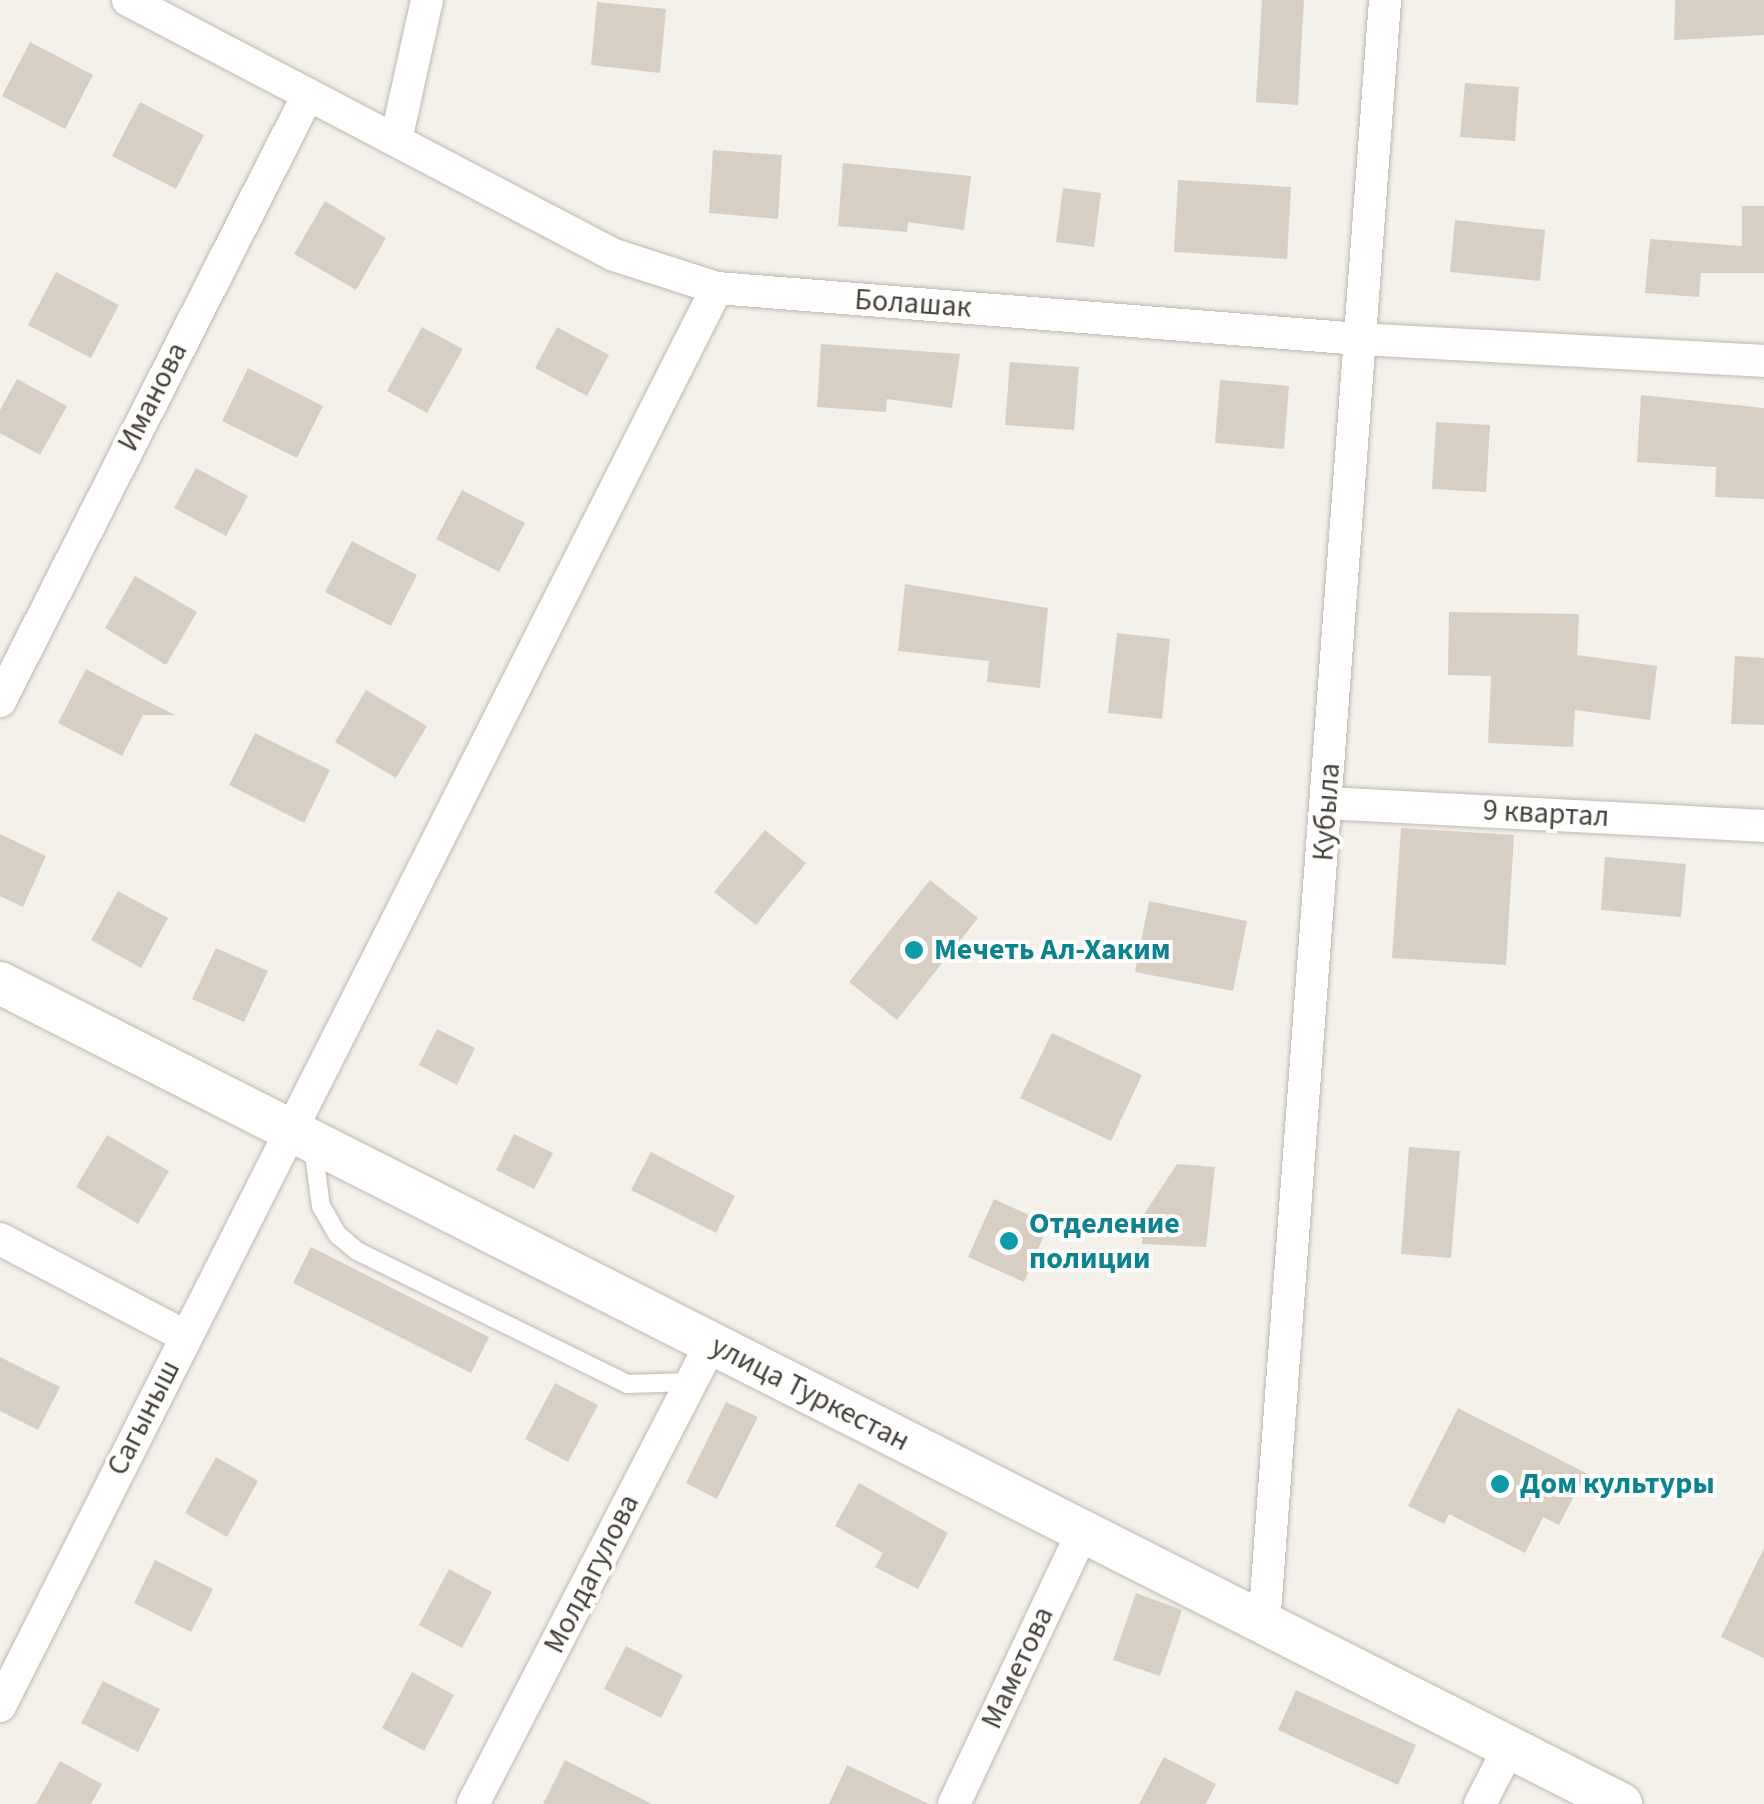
<!DOCTYPE html>
<html>
<head>
<meta charset="utf-8">
<style>
  body { margin:0 }
  #map { position:relative; width:1764px; height:1804px; overflow:hidden; background:#f4f1eb; font-family:"Source Sans 3",sans-serif }
  div>[style] { position:absolute }
  .building>* { inset:0; background:#d8cfc4 }
  .roads { filter:drop-shadow(0 0 2px #bfb8ae) drop-shadow(0 0 2px #bfb8ae) }
  .service>* { height:18px; margin:-9px; padding:0 9px; transform-origin:9px; border-radius:9px; background:#fff }
  .minor>* { height:32px; margin:-16px; padding:0 16px; transform-origin:16px; border-radius:16px; background:#fff }
  .tertiary>* { height:42px; margin:-21px; padding:0 21px; transform-origin:21px; border-radius:21px; background:#fff }
  .dots>* { width:28px; height:28px; translate:-50% -50%; box-sizing:border-box; border:5px solid #fff; border-radius:50% }
  span { translate:-50% -50%; white-space:nowrap; text-align:center; line-height:1.15; -webkit-text-stroke:8px #fff; paint-order:stroke }
  .street-label { font-size:30px; color:#484239 }
  .culture-label { font-size:30px; color:#0d838f; font-weight:700 }
  .left { translate:0 -50%; text-align:left }
</style>
</head>
<body>
<div id="map">
  <div class="building">
    <div style="clip-path:polygon(1262px 0,1304px 0,1298px 105px,1256px 102px)"></div>
    <div style="clip-path:polygon(1675px 0,1764px 0,1764px 35px,1674px 40px)"></div>
    <div style="clip-path:polygon(597px 2px,666px 9px,660px 73px,591px 65px)"></div>
    <div style="clip-path:polygon(30px 42px,93px 75px,65px 129px,2px 96px)"></div>
    <div style="clip-path:polygon(1465px 83px,1519px 87px,1515px 141px,1460px 137px)"></div>
    <div style="clip-path:polygon(140px 102px,204px 135px,176px 189px,112px 156px)"></div>
    <div style="clip-path:polygon(713px 150px,782px 155px,778px 219px,709px 213px)"></div>
    <div style="clip-path:polygon(843px 163px,971px 176px,964px 230px,908px 222px,907px 232px,838px 226px)"></div>
    <div style="clip-path:polygon(1178px 180px,1291px 187px,1287px 259px,1174px 252px)"></div>
    <div style="clip-path:polygon(1063px 188px,1101px 193px,1094px 247px,1056px 242px)"></div>
    <div style="clip-path:polygon(325px 201px,386px 238px,356px 290px,294px 254px)"></div>
    <div style="clip-path:polygon(1742px 206px,1764px 206px,1764px 273px,1701px 273px,1699px 297px,1645px 293px,1650px 239px,1742px 246px)"></div>
    <div style="clip-path:polygon(1455px 220px,1545px 230px,1540px 281px,1450px 272px)"></div>
    <div style="clip-path:polygon(56px 272px,119px 305px,91px 358px,28px 325px)"></div>
    <div style="clip-path:polygon(422px 327px,463px 349px,427px 413px,387px 391px)"></div>
    <div style="clip-path:polygon(557px 327px,609px 355px,587px 396px,535px 368px)"></div>
    <div style="clip-path:polygon(821px 344px,960px 354px,952px 408px,887px 399px,886px 412px,817px 407px)"></div>
    <div style="clip-path:polygon(1010px 362px,1079px 367px,1074px 430px,1005px 425px)"></div>
    <div style="clip-path:polygon(248px 368px,323px 406px,297px 458px,222px 421px)"></div>
    <div style="clip-path:polygon(17px 379px,67px 406px,40px 455px,0 433px,0 410px)"></div>
    <div style="clip-path:polygon(1220px 380px,1289px 386px,1284px 449px,1215px 443px)"></div>
    <div style="clip-path:polygon(1641px 395px,1764px 408px,1764px 499px,1715px 497px,1716px 467px,1637px 462px)"></div>
    <div style="clip-path:polygon(1436px 422px,1490px 425px,1486px 492px,1432px 489px)"></div>
    <div style="clip-path:polygon(196px 468px,248px 496px,226px 536px,174px 508px)"></div>
    <div style="clip-path:polygon(462px 490px,525px 523px,499px 572px,436px 539px)"></div>
    <div style="clip-path:polygon(352px 541px,417px 575px,391px 626px,325px 592px)"></div>
    <div style="clip-path:polygon(135px 576px,197px 612px,166px 665px,105px 628px)"></div>
    <div style="clip-path:polygon(905px 584px,1048px 608px,1040px 688px,987px 682px,989px 661px,898px 651px)"></div>
    <div style="clip-path:polygon(1449px 612px,1579px 614px,1577px 655px,1657px 666px,1650px 720px,1575px 710px,1573px 747px,1488px 743px,1491px 676px,1448px 675px)"></div>
    <div style="clip-path:polygon(1117px 633px,1170px 639px,1162px 719px,1108px 713px)"></div>
    <div style="clip-path:polygon(1735px 656px,1764px 658px,1764px 725px,1731px 724px)"></div>
    <div style="clip-path:polygon(86px 669px,135px 695px,175px 715px,143px 715px,122px 756px,58px 723px)"></div>
    <div style="clip-path:polygon(366px 690px,427px 726px,396px 778px,335px 742px)"></div>
    <div style="clip-path:polygon(255px 733px,330px 770px,304px 823px,229px 785px)"></div>
    <div style="clip-path:polygon(1401px 828px,1514px 835px,1506px 965px,1392px 958px)"></div>
    <div style="clip-path:polygon(765px 830px,806px 863px,756px 925px,714px 892px)"></div>
    <div style="clip-path:polygon(0 834px,46px 856px,23px 907px,0 896px)"></div>
    <div style="clip-path:polygon(1605px 857px,1686px 864px,1681px 917px,1601px 910px)"></div>
    <div style="clip-path:polygon(930px 880px,978px 918px,897px 1020px,849px 982px)"></div>
    <div style="clip-path:polygon(118px 891px,168px 918px,141px 968px,91px 940px)"></div>
    <div style="clip-path:polygon(1149px 901px,1247px 921px,1233px 991px,1135px 972px)"></div>
    <div style="clip-path:polygon(216px 948px,268px 971px,244px 1022px,192px 999px)"></div>
    <div style="clip-path:polygon(437px 1029px,475px 1048px,457px 1085px,419px 1065px)"></div>
    <div style="clip-path:polygon(1052px 1033px,1142px 1075px,1111px 1141px,1020px 1098px)"></div>
    <div style="clip-path:polygon(514px 1134px,553px 1153px,534px 1189px,496px 1170px)"></div>
    <div style="clip-path:polygon(107px 1135px,169px 1171px,138px 1224px,76px 1187px)"></div>
    <div style="clip-path:polygon(1409px 1147px,1460px 1151px,1451px 1258px,1401px 1254px)"></div>
    <div style="clip-path:polygon(651px 1152px,735px 1196px,716px 1233px,631px 1190px)"></div>
    <div style="clip-path:polygon(1177px 1164px,1215px 1167px,1206px 1247px,1142px 1244px,1142px 1217px)"></div>
    <div style="clip-path:polygon(994px 1199px,1049px 1224px,1024px 1282px,968px 1257px)"></div>
    <div style="clip-path:polygon(311px 1247px,489px 1337px,471px 1373px,293px 1283px)"></div>
    <div style="clip-path:polygon(0 1357px,60px 1387px,38px 1430px,0 1411px)"></div>
    <div style="clip-path:polygon(555px 1383px,598px 1405px,568px 1462px,525px 1439px)"></div>
    <div style="clip-path:polygon(726px 1402px,758px 1417px,717px 1499px,686px 1483px)"></div>
    <div style="clip-path:polygon(1458px 1408px,1586px 1473px,1559px 1525px,1543px 1517px,1525px 1553px,1449px 1514px,1444px 1524px,1408px 1506px)"></div>
    <div style="clip-path:polygon(216px 1457px,258px 1481px,227px 1537px,185px 1513px)"></div>
    <div style="clip-path:polygon(859px 1483px,948px 1533px,918px 1589px,875px 1567px,883px 1553px,835px 1526px)"></div>
    <div style="clip-path:polygon(1764px 1548px,1764px 1658px,1721px 1637px)"></div>
    <div style="clip-path:polygon(155px 1560px,213px 1589px,191px 1632px,134px 1603px)"></div>
    <div style="clip-path:polygon(449px 1569px,492px 1592px,462px 1648px,419px 1625px)"></div>
    <div style="clip-path:polygon(1136px 1593px,1182px 1610px,1160px 1676px,1113px 1660px)"></div>
    <div style="clip-path:polygon(626px 1646px,683px 1675px,661px 1718px,604px 1689px)"></div>
    <div style="clip-path:polygon(412px 1672px,454px 1695px,424px 1751px,382px 1728px)"></div>
    <div style="clip-path:polygon(103px 1681px,160px 1709px,138px 1752px,81px 1723px)"></div>
    <div style="clip-path:polygon(1296px 1690px,1416px 1745px,1398px 1785px,1278px 1730px)"></div>
    <div style="clip-path:polygon(1164px 1757px,1216px 1784px,1206px 1804px,1139px 1804px)"></div>
    <div style="clip-path:polygon(565px 1760px,652px 1804px,543px 1804px)"></div>
    <div style="clip-path:polygon(60px 1761px,102px 1784px,91px 1804px,36px 1804px)"></div>
    <div style="clip-path:polygon(847px 1765px,929px 1804px,829px 1804px)"></div>
  </div>
  <div class="roads">
    <div class="service">
      <div style="left:313px;top:1147px;width:60px;rotate:82.3deg"></div>
      <div style="left:321px;top:1206px;width:34px;rotate:60deg"></div>
      <div style="left:338px;top:1235px;width:25px;rotate:40deg"></div>
      <div style="left:357px;top:1251px;width:301px;rotate:26.2deg"></div>
      <div style="left:627px;top:1384px;width:64px;rotate:-1.8deg"></div>
    </div>
    <div class="minor">
      <div style="left:128px;top:0;width:549px;rotate:27.69deg"></div>
      <div style="left:614px;top:255px;width:108px;rotate:17.8deg"></div>
      <div style="left:717px;top:288px;width:644px;rotate:4.54deg"></div>
      <div style="left:1359px;top:339px;width:406px;rotate:3.1deg"></div>
      <div style="left:396px;top:140px;width:143px;rotate:-77.5deg"></div>
      <div style="left:0;top:701px;width:680px;rotate:-63.06deg"></div>
      <div style="left:1328px;top:803px;width:437px;rotate:3deg"></div>
      <div style="left:0;top:1239px;width:209px;rotate:27.7deg"></div>
      <div style="left:1264px;top:1625px;width:1629px;rotate:-85.74deg"></div>
      <div style="left:0;top:1706px;width:1589px;rotate:-63.18deg"></div>
      <div style="left:473px;top:1804px;width:518px;rotate:-62.64deg"></div>
      <div style="left:954px;top:1804px;width:300px;rotate:-64.7deg"></div>
      <div style="left:1480px;top:1804px;width:65px;rotate:-62.7deg"></div>
    </div>
    <div class="tertiary">
      <div style="left:0;top:983px;width:1817px;rotate:26.86deg"></div>
    </div>
  </div>
  <div class="dots">
    <div style="left:914px;top:950px;background:#0f9aa8"></div>
    <div style="left:1009px;top:1241px;background:#0f9aa8"></div>
    <div style="left:1500px;top:1484px;background:#0f9aa8"></div>
  </div>
  <div class="street-label">
    <span style="left:913px;top:304px;rotate:4deg">Болашак</span>
    <span style="left:153px;top:397px;rotate:-63deg">Иманова</span>
    <span style="left:1327px;top:812px;rotate:-86deg">Кубыла</span>
    <span style="left:1546px;top:814px;rotate:3deg">9 квартал</span>
    <span style="left:810px;top:1394px;rotate:27deg">улица Туркестан</span>
    <span style="left:144px;top:1418px;rotate:-63deg">Сагыныш</span>
    <span style="left:592px;top:1574px;rotate:-63deg">Молдагулова</span>
    <span style="left:1018px;top:1668px;rotate:-65deg">Маметова</span>
  </div>
  <div class="culture-label">
    <span class="left" style="left:934px;top:950px">Мечеть Ал-Хаким</span>
    <span class="left" style="left:1029px;top:1241px">Отделение<br>полиции</span>
    <span class="left" style="left:1520px;top:1484px">Дом культуры</span>
  </div>
</div>
</body>
</html>
